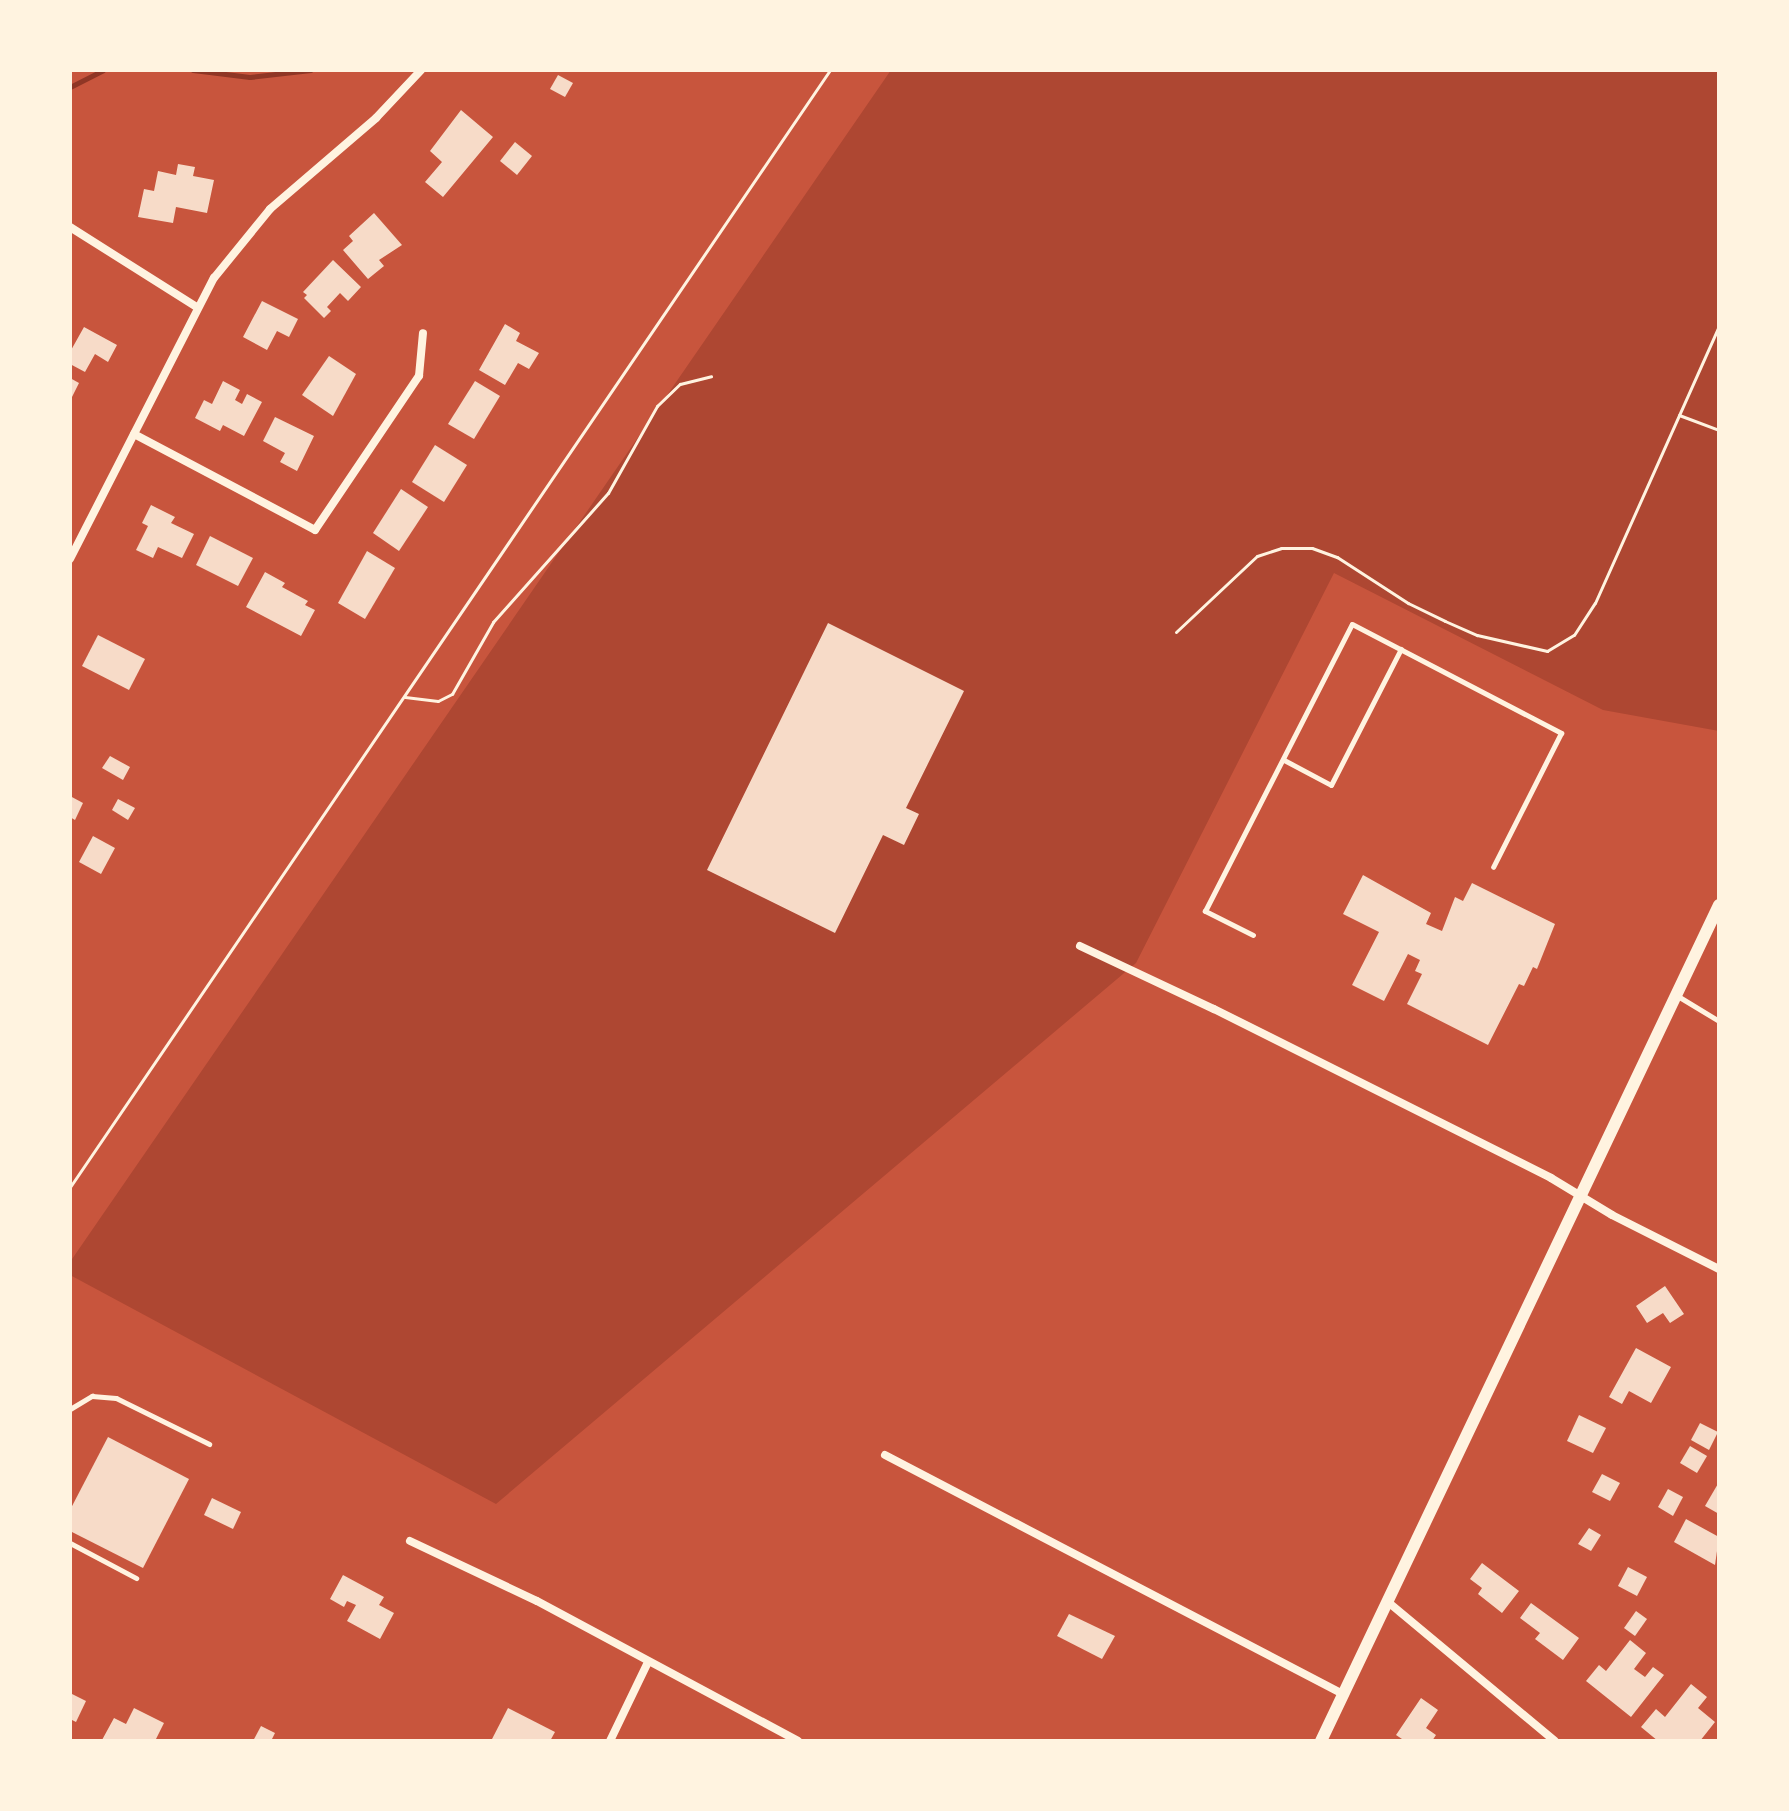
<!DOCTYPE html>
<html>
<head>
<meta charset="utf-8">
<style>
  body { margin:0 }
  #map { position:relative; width:1789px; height:1811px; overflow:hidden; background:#c8553d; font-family:Helvetica,sans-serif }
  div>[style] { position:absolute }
  .green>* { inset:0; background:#ae4732 }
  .stream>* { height:5px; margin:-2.5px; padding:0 2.5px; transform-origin:2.5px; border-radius:2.5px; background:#8f3625 }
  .building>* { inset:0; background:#f7dbc8 }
  .path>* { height:3px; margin:-1.5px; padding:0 1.5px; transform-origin:1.5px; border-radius:1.5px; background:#fff3e0 }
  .service>* { height:5px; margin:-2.5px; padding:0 2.5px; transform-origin:2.5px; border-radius:2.5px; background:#fff3e0 }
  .minor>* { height:8px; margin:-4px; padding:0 4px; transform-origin:4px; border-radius:4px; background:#fff3e0 }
  .secondary>* { height:12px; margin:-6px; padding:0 6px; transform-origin:6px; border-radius:6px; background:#fff3e0 }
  span { translate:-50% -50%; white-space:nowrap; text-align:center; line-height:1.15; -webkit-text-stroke:7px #fff3e0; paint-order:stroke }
  .frame { position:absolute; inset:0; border:72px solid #fff3e0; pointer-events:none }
</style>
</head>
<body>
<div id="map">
  <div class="green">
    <div style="clip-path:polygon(891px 70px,1719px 70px,1719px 731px,1603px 710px,1334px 573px,1136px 963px,496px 1504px,70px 1275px,70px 1262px)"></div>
  </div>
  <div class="stream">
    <div style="left:193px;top:70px;width:57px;rotate:7deg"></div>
    <div style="left:250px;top:77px;width:61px;rotate:-6.5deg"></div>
    <div style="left:70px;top:87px;width:37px;rotate:-27deg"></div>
  </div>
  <div class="building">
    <div style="clip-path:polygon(558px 75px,573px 83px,565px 97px,550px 89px)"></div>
    <div style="clip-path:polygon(461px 110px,493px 137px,443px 197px,425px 182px,442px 162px,430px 151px)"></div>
    <div style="clip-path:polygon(515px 142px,532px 156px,517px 175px,500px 161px)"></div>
    <div style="clip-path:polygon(178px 164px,195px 167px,193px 176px,214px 180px,207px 213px,176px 207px,173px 223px,138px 217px,144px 189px,154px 191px,158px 171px,176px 175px)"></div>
    <div style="clip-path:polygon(374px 213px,402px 245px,379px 260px,384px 266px,368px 279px,343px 250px,353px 241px,349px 236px)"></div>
    <div style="clip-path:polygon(333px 260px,361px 287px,348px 301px,340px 293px,327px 307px,331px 311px,324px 318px,304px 298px,307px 295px,303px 292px)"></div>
    <div style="clip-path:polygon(262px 301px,298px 319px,289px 337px,277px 331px,267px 350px,243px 337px)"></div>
    <div style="clip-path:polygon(505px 324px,520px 333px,516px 341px,539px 353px,529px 369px,518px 363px,505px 385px,479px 370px)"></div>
    <div style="clip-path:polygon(84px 327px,117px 345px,108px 362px,95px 354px,85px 372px,70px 364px,70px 352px)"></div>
    <div style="clip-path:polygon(329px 356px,356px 374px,333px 416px,302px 395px)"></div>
    <div style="clip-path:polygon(70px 378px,79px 383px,70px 401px)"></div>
    <div style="clip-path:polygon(223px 381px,240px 390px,235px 400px,242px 404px,247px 394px,262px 402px,244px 436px,223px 425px,220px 431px,195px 418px,204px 400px,212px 404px)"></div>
    <div style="clip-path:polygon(475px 381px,500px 396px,474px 439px,448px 424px)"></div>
    <div style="clip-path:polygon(275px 417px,314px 436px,297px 471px,280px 462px,285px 453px,263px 441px)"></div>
    <div style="clip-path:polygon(435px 445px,467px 465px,444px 502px,412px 482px)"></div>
    <div style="clip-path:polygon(401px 489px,428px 507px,399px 551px,373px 533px)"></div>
    <div style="clip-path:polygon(151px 505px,175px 517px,171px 523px,194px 534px,182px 558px,158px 547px,153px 558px,136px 550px,148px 526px,142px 523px)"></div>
    <div style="clip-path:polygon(210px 536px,253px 558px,238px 586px,196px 565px)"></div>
    <div style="clip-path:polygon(367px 551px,395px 568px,365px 619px,338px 603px)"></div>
    <div style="clip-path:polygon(265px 572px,285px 583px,282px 587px,308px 601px,305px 605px,315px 610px,301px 636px,246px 607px)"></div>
    <div style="clip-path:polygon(828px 623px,964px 691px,906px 808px,919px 814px,904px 845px,883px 835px,835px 933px,707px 870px)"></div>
    <div style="clip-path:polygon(98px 635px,145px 659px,129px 690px,82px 666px)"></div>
    <div style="clip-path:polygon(110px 756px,130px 767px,123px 780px,102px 768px)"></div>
    <div style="clip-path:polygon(70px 796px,83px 803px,75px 820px,70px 817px)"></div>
    <div style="clip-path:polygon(118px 799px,135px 808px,128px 820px,112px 810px)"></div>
    <div style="clip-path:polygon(93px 836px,115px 848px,101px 874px,79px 862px)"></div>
    <div style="clip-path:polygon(1363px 875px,1431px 913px,1426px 924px,1442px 931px,1455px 897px,1463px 901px,1472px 883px,1555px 924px,1537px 969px,1533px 967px,1524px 986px,1519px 984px,1488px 1045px,1407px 1004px,1422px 974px,1415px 971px,1420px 960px,1408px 954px,1384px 1001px,1352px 985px,1379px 932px,1343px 914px)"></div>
    <div style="clip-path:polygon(1665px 1286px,1684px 1314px,1670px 1323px,1663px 1313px,1647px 1323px,1636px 1306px)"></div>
    <div style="clip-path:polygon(1636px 1348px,1671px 1367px,1651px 1403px,1629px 1391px,1622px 1404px,1609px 1397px)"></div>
    <div style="clip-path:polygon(1579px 1415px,1606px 1428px,1593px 1453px,1567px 1441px)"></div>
    <div style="clip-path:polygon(1700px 1423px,1718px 1432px,1709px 1450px,1691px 1440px)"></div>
    <div style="clip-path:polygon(108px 1437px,189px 1479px,143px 1568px,70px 1531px,70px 1510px)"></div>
    <div style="clip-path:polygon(1690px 1446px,1707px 1456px,1697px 1473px,1680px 1463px)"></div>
    <div style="clip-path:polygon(1602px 1474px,1620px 1483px,1610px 1501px,1592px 1492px)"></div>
    <div style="clip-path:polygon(1719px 1482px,1719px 1514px,1705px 1506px)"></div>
    <div style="clip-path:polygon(1668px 1489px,1683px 1497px,1673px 1516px,1658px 1507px)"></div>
    <div style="clip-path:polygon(212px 1498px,241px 1512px,233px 1529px,204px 1515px)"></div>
    <div style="clip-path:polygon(1686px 1519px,1719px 1537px,1715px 1565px,1674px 1542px)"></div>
    <div style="clip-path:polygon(1589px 1528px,1601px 1535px,1591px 1551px,1578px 1544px)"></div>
    <div style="clip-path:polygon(1482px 1563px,1519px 1591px,1502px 1613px,1478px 1594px,1482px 1588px,1470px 1579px)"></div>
    <div style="clip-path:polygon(1628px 1567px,1647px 1577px,1637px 1596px,1618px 1586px)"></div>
    <div style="clip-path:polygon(343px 1575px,384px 1597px,379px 1605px,394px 1613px,380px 1639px,347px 1621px,356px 1605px,347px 1601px,344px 1607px,330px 1599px)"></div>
    <div style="clip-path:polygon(1531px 1603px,1579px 1638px,1563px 1660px,1535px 1639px,1540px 1633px,1520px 1618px)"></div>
    <div style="clip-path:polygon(1636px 1611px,1647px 1619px,1635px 1636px,1624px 1628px)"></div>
    <div style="clip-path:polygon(1069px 1614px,1115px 1636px,1102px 1659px,1057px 1636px)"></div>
    <div style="clip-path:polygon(1630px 1640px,1646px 1653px,1634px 1669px,1645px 1677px,1653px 1667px,1664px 1675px,1631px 1717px,1586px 1681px,1599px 1665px,1606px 1671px)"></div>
    <div style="clip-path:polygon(1691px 1684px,1707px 1697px,1698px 1708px,1715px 1722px,1700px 1741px,1658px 1741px,1641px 1727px,1656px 1709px,1665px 1717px)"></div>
    <div style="clip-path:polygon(70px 1693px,86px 1701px,76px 1722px,70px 1719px)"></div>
    <div style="clip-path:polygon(1421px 1698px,1438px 1710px,1426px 1728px,1436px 1735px,1432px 1741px,1405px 1741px,1396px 1735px)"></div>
    <div style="clip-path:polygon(134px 1708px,164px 1723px,155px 1741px,102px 1740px,114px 1718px,126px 1724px)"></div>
    <div style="clip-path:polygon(508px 1708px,555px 1732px,550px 1741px,491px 1741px)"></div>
    <div style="clip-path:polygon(261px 1726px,275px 1733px,271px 1741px,253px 1741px)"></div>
  </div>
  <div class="path">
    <div style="left:1679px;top:415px;width:43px;rotate:20.6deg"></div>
    <div style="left:1176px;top:632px;width:111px;rotate:-43.2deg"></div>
    <div style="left:1257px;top:556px;width:25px;rotate:-18deg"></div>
    <div style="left:1281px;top:548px;width:31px"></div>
    <div style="left:1312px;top:548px;width:27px;rotate:20deg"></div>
    <div style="left:1337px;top:557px;width:85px;rotate:32.9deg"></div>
    <div style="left:1408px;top:603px;width:41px;rotate:25.9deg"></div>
    <div style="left:1445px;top:621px;width:35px;rotate:24deg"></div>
    <div style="left:1477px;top:635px;width:72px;rotate:12.9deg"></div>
    <div style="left:1547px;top:651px;width:31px;rotate:-31deg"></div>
    <div style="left:1574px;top:635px;width:38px;rotate:-57deg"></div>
    <div style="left:1595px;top:603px;width:303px;rotate:-65.9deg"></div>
    <div style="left:405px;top:697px;width:33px;rotate:7deg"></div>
    <div style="left:438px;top:701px;width:16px;rotate:-27deg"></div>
    <div style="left:452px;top:694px;width:83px;rotate:-60.3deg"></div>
    <div style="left:493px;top:622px;width:173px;rotate:-48.3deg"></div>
    <div style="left:608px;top:493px;width:100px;rotate:-60.6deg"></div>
    <div style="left:657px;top:406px;width:32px;rotate:-44deg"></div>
    <div style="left:680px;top:384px;width:32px;rotate:-14deg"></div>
    <div style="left:70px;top:1187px;width:1351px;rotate:-55.77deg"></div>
  </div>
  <div class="service">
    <div style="left:1284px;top:760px;width:53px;rotate:28deg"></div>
    <div style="left:1331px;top:785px;width:153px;rotate:-62.8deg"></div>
    <div style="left:1253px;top:935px;width:54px;rotate:-153.4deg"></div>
    <div style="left:1205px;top:911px;width:322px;rotate:-62.9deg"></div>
    <div style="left:1352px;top:624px;width:236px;rotate:27.5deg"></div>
    <div style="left:1561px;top:733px;width:150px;rotate:116.9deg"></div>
    <div style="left:1676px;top:995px;width:50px;rotate:31.2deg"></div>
    <div style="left:70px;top:1409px;width:26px;rotate:-31deg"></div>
    <div style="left:92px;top:1396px;width:24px;rotate:5deg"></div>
    <div style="left:116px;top:1398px;width:104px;rotate:26.3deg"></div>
    <div style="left:70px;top:1543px;width:75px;rotate:27.9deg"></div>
  </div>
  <div class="minor">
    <div style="left:70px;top:227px;width:151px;rotate:32.3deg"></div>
    <div style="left:134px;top:434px;width:205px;rotate:27.9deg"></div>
    <div style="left:315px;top:530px;width:186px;rotate:-56deg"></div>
    <div style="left:419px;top:376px;width:43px;rotate:-84.7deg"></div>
    <div style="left:70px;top:559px;width:316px;rotate:-62.9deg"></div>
    <div style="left:214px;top:278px;width:89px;rotate:-50.9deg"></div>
    <div style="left:270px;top:209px;width:140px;rotate:-40.6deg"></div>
    <div style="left:376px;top:118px;width:66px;rotate:-46.8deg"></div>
    <div style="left:1080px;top:946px;width:148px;rotate:25.2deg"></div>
    <div style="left:1214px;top:1009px;width:377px;rotate:26.6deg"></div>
    <div style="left:1551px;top:1178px;width:71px;rotate:31.2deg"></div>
    <div style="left:1612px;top:1215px;width:120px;rotate:26.8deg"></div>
    <div style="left:885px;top:1455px;width:517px;rotate:27.56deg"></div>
    <div style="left:410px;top:1541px;width:140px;rotate:25.3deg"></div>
    <div style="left:537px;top:1601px;width:296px;rotate:28.2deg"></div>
    <div style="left:1388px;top:1602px;width:217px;rotate:39.8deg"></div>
    <div style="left:610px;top:1741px;width:88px;rotate:-64.3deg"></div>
  </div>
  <div class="secondary">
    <div style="left:1321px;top:1741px;width:926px;rotate:-64.54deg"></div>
  </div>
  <div class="frame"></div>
</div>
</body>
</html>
